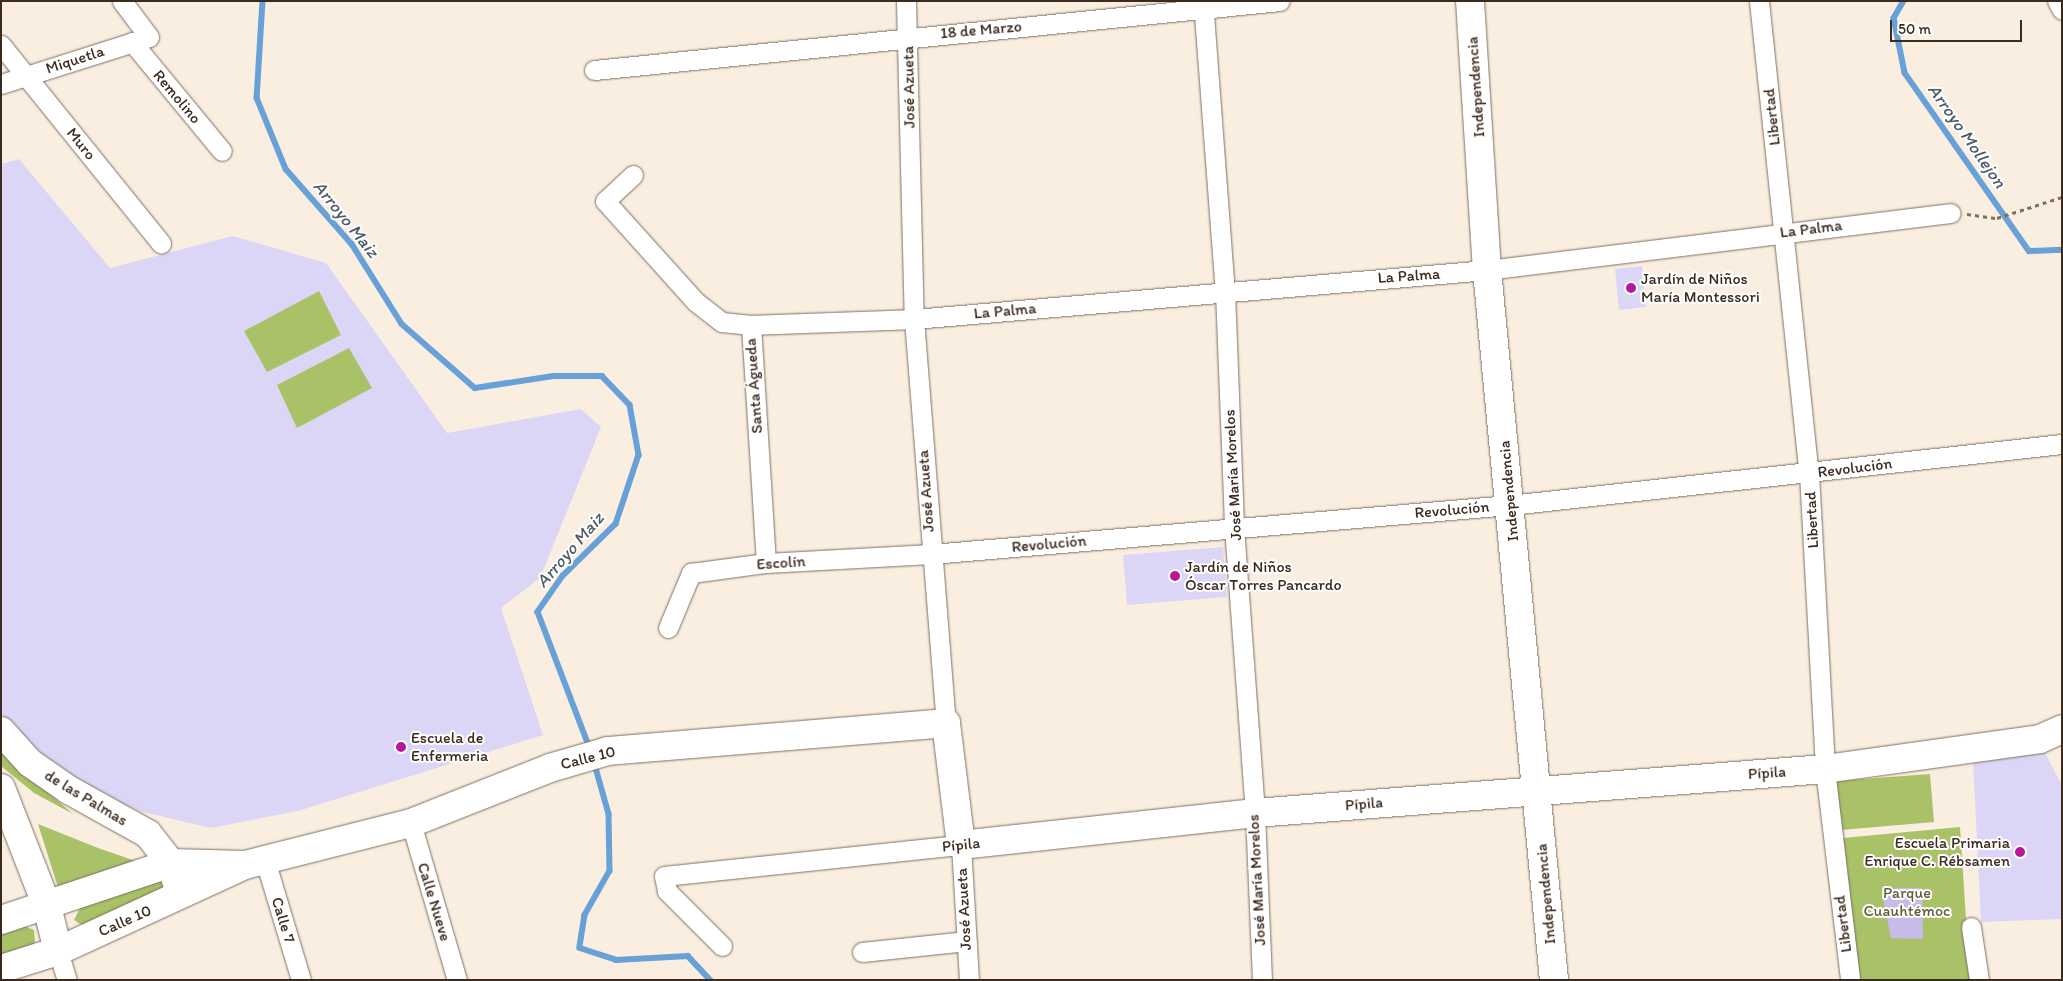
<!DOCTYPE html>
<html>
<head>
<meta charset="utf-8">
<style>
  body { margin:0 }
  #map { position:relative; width:2063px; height:981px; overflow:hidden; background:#faeee1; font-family:Itim,sans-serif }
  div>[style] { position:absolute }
  .built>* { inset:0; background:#dcd6f6 }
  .green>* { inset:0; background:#a9c268 }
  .stream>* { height:5.5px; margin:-2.75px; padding:0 2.75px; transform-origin:2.75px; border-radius:2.75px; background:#68a1d7 }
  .building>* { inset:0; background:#c8bbea }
  .path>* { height:3px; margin-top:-1.5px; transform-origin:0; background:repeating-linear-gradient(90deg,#7e6f62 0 4px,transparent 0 8px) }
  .roads { filter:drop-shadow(0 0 1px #7e6f62) drop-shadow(0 0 1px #7e6f62) }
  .minor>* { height:19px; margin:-9.5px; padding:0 9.5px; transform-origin:9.5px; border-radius:9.5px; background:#fff }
  .secondary>* { height:28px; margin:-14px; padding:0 14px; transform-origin:14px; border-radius:14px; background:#fff }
  .dots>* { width:14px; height:14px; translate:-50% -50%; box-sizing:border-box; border:2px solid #fff; border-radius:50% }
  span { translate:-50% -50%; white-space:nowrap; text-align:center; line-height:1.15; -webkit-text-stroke:4px #fff; paint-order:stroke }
  .street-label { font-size:16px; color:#3b2a1e }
  .poi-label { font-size:16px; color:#3b2a1e }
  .left { translate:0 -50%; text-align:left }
  .right { translate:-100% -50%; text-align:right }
  .park-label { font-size:16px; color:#625f38 }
  .water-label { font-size:18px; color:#4d5a68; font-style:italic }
  .frame { position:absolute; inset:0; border:2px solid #3b2a1e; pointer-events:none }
  .scale { position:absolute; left:1890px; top:20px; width:132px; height:22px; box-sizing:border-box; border:2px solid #3b2a1e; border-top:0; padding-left:6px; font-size:15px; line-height:18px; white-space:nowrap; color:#3b2a1e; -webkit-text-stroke:4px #fff; paint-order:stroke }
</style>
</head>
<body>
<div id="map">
  <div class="built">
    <div style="clip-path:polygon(19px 159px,110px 268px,233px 236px,326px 263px,447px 433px,581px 409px,601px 427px,540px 578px,501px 608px,543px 735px,298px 811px,211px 828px,143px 812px,93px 793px,24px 742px,1px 713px,1px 164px)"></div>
    <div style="clip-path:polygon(1642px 266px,1646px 307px,1619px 310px,1615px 269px)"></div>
    <div style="clip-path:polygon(1223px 547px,1227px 597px,1127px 605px,1123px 555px)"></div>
    <div style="clip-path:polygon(2044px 751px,2062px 785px,2062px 919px,1981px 922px,1973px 762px)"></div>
  </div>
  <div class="green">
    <div style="clip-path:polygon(319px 291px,341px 335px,267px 372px,244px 331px)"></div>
    <div style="clip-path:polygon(349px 348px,372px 388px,297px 428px,277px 385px)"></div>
    <div style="clip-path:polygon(1px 744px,28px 775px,73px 814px,34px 793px,1px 766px)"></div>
    <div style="clip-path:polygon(1930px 774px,1934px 822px,1841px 830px,1837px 781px)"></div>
    <div style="clip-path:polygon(38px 824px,98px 848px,150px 866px,62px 900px)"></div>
    <div style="clip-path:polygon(1960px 827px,1970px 980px,1857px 980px,1843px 838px)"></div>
    <div style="clip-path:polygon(188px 867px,200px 875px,83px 926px,74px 920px,80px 908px)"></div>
    <div style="clip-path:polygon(24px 926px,34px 930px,35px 942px,29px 947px,1px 955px,1px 933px)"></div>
  </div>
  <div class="stream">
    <div style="left:263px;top:1px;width:97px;rotate:93.5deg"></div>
    <div style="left:257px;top:98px;width:77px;rotate:67.8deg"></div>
    <div style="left:286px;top:169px;width:100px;rotate:48.7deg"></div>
    <div style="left:352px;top:244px;width:94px;rotate:58deg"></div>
    <div style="left:402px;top:324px;width:97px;rotate:41.2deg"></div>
    <div style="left:475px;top:388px;width:79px;rotate:-8.7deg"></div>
    <div style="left:553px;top:376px;width:49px"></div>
    <div style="left:602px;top:376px;width:40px;rotate:46deg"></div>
    <div style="left:630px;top:405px;width:51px;rotate:79.8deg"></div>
    <div style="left:639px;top:455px;width:73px;rotate:108.4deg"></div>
    <div style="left:616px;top:524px;width:74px;rotate:135.5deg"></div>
    <div style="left:563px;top:576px;width:44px;rotate:124.8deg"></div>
    <div style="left:538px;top:612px;width:146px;rotate:69.1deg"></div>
    <div style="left:1904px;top:1px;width:20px;rotate:120deg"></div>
    <div style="left:1894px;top:18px;width:56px;rotate:78.7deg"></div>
    <div style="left:1905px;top:73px;width:217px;rotate:55.1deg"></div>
    <div style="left:2029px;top:251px;width:33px;rotate:-2deg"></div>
    <div style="left:594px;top:761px;width:55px;rotate:74.2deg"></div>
    <div style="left:609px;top:814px;width:57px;rotate:89deg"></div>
    <div style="left:610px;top:871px;width:51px;rotate:119.6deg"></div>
    <div style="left:585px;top:915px;width:33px;rotate:99deg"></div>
    <div style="left:580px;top:948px;width:38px;rotate:18deg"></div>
    <div style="left:616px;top:960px;width:72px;rotate:-3.2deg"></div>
    <div style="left:688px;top:956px;width:33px;rotate:47deg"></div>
  </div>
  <div class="building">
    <div style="clip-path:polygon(1897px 888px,1922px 888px,1923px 939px,1891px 938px,1882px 895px)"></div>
  </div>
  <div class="path">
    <div style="left:1967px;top:214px;width:30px;rotate:8deg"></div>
    <div style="left:1997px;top:218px;width:68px;rotate:-17.9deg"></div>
  </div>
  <div class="roads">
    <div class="minor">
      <div style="left:906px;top:1px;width:318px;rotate:88.6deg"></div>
      <div style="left:914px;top:319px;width:405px;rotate:85.5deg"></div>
      <div style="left:1203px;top:1px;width:291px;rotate:85.7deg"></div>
      <div style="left:1225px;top:291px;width:236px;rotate:87.8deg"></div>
      <div style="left:1234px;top:527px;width:287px;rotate:85.8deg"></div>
      <div style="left:1255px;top:813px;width:167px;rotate:87.6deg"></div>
      <div style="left:1759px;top:1px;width:475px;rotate:84deg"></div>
      <div style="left:1809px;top:473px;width:296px;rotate:86.9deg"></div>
      <div style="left:1825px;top:769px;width:212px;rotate:83.2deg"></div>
      <div style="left:2057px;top:1px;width:10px;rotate:61deg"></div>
      <div style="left:132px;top:42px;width:141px;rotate:50.5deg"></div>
      <div style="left:1px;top:45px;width:255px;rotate:51.1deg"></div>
      <div style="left:594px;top:70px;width:689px;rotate:-5.74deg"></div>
      <div style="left:1px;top:84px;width:155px;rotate:-17.6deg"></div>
      <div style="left:149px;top:37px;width:45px;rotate:-126.9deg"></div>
      <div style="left:633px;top:175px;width:38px;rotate:137deg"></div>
      <div style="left:605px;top:201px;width:136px;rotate:48deg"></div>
      <div style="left:696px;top:302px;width:33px;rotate:38deg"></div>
      <div style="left:722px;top:322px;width:29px;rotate:6deg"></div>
      <div style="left:751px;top:325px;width:163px;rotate:-2.1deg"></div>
      <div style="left:914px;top:319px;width:575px;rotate:-4.89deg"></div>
      <div style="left:1487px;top:270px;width:467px;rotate:-7deg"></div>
      <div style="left:751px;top:325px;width:238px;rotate:86.4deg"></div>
      <div style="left:668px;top:628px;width:60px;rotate:-67.3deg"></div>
      <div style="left:691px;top:573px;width:76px;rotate:-7.6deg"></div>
      <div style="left:766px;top:563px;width:165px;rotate:-3.1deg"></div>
      <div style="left:931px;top:554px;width:581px;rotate:-4.84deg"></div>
      <div style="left:1510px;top:505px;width:555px;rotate:-6.31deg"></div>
      <div style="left:411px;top:823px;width:164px;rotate:73.7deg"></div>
      <div style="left:265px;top:860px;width:125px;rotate:73.3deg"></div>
      <div style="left:1971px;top:927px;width:54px;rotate:81.4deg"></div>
      <div style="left:722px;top:946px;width:78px;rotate:-135deg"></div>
      <div style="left:667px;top:891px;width:15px;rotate:-101deg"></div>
      <div style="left:664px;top:876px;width:299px;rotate:-6deg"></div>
      <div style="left:961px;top:845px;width:135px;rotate:86.6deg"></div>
      <div style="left:58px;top:951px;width:30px;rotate:73deg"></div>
      <div style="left:862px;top:952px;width:105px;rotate:-6deg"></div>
    </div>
    <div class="secondary">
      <div style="left:1470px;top:1px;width:270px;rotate:86.4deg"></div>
      <div style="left:1487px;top:270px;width:713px;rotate:84.61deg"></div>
      <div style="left:1px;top:731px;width:43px;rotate:47.8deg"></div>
      <div style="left:30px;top:763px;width:47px;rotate:34.7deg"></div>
      <div style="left:69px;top:790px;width:90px;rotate:29.1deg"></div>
      <div style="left:148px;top:834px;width:37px;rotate:52deg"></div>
      <div style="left:171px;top:863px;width:18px;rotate:74deg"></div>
      <div style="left:1px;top:788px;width:127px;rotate:68.7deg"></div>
      <div style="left:47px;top:906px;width:46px;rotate:76.3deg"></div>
      <div style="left:1px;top:920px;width:179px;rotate:-18.5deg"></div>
      <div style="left:171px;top:863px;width:74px;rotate:1.5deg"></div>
      <div style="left:245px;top:865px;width:171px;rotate:-14.2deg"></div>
      <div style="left:411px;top:823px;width:149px;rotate:-21.6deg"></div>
      <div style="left:550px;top:768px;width:60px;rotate:-16.3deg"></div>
      <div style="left:608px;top:751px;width:339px;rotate:-4.7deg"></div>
      <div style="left:946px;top:723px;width:123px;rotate:83deg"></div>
      <div style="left:961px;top:845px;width:296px;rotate:-6.2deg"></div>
      <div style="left:1255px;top:813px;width:572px;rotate:-4.41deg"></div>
      <div style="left:1825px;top:769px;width:217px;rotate:-7.9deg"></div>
      <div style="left:2040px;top:739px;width:24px;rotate:-24deg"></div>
      <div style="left:1px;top:969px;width:60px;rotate:-17.5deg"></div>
      <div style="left:58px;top:951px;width:204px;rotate:-24.7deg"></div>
    </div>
  </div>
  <div class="dots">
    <div style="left:1631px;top:288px;background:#b5179e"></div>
    <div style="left:1175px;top:576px;background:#b5179e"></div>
    <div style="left:401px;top:747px;background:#b5179e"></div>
    <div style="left:2020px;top:852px;background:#b5179e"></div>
  </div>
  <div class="street-label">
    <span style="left:981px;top:30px;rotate:-5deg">18 de Marzo</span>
    <span style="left:75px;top:60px;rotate:-18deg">Miquetla</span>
    <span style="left:909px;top:87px;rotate:-91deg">José Azueta</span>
    <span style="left:1476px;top:87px;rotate:-94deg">Independencia</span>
    <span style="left:177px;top:97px;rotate:50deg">Remolino</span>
    <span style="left:1772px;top:117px;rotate:-96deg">Libertad</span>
    <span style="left:81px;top:144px;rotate:51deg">Muro</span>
    <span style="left:1811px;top:229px;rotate:-7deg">La Palma</span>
    <span style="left:1409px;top:276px;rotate:-4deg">La Palma</span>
    <span style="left:1005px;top:311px;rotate:-5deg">La Palma</span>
    <span style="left:754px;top:386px;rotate:-94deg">Santa Águeda</span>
    <span style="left:1855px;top:468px;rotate:-7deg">Revolución</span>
    <span style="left:1233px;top:475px;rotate:-93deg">José María Morelos</span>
    <span style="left:926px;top:491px;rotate:-94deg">José Azueta</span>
    <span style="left:1509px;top:491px;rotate:-95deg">Independencia</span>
    <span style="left:1452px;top:510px;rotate:-5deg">Revolución</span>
    <span style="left:1812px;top:520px;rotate:-93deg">Libertad</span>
    <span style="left:1049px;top:544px;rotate:-5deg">Revolución</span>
    <span style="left:781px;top:563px;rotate:-4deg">Escolín</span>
    <span style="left:588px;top:758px;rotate:-14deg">Calle 10</span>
    <span style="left:1767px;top:773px;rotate:-4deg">Pípila</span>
    <span style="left:86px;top:798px;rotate:31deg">de las Palmas</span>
    <span style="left:1364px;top:804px;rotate:-5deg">Pípila</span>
    <span style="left:961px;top:845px;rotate:-6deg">Pípila</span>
    <span style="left:1257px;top:880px;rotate:-93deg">José María Morelos</span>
    <span style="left:1546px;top:894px;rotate:-95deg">Independencia</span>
    <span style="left:434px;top:902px;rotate:73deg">Calle Nueve</span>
    <span style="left:964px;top:909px;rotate:-93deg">José Azueta</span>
    <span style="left:283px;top:920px;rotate:73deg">Calle 7</span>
    <span style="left:125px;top:921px;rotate:-24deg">Calle 10</span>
    <span style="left:1843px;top:924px;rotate:-97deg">Libertad</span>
  </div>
  <div class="poi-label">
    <span class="left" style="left:1641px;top:288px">Jardín de Niños<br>María Montessori</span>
    <span class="left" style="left:1185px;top:576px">Jardín de Niños<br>Óscar Torres Pancardo</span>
    <span class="left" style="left:411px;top:747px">Escuela de<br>Enfermeria</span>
    <span class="right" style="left:2010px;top:852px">Escuela Primaria<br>Enrique C. Rébsamen</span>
  </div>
  <div class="park-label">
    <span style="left:1907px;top:902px">Parque<br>Cuauhtémoc</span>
  </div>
  <div class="water-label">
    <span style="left:1967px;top:136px;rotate:55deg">Arroyo Mollejon</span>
    <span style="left:346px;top:219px;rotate:51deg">Arroyo Maiz</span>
    <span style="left:570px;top:550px;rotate:-49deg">Arroyo Maiz</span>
  </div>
  <div class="frame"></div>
  <div class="scale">50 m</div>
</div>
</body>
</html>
